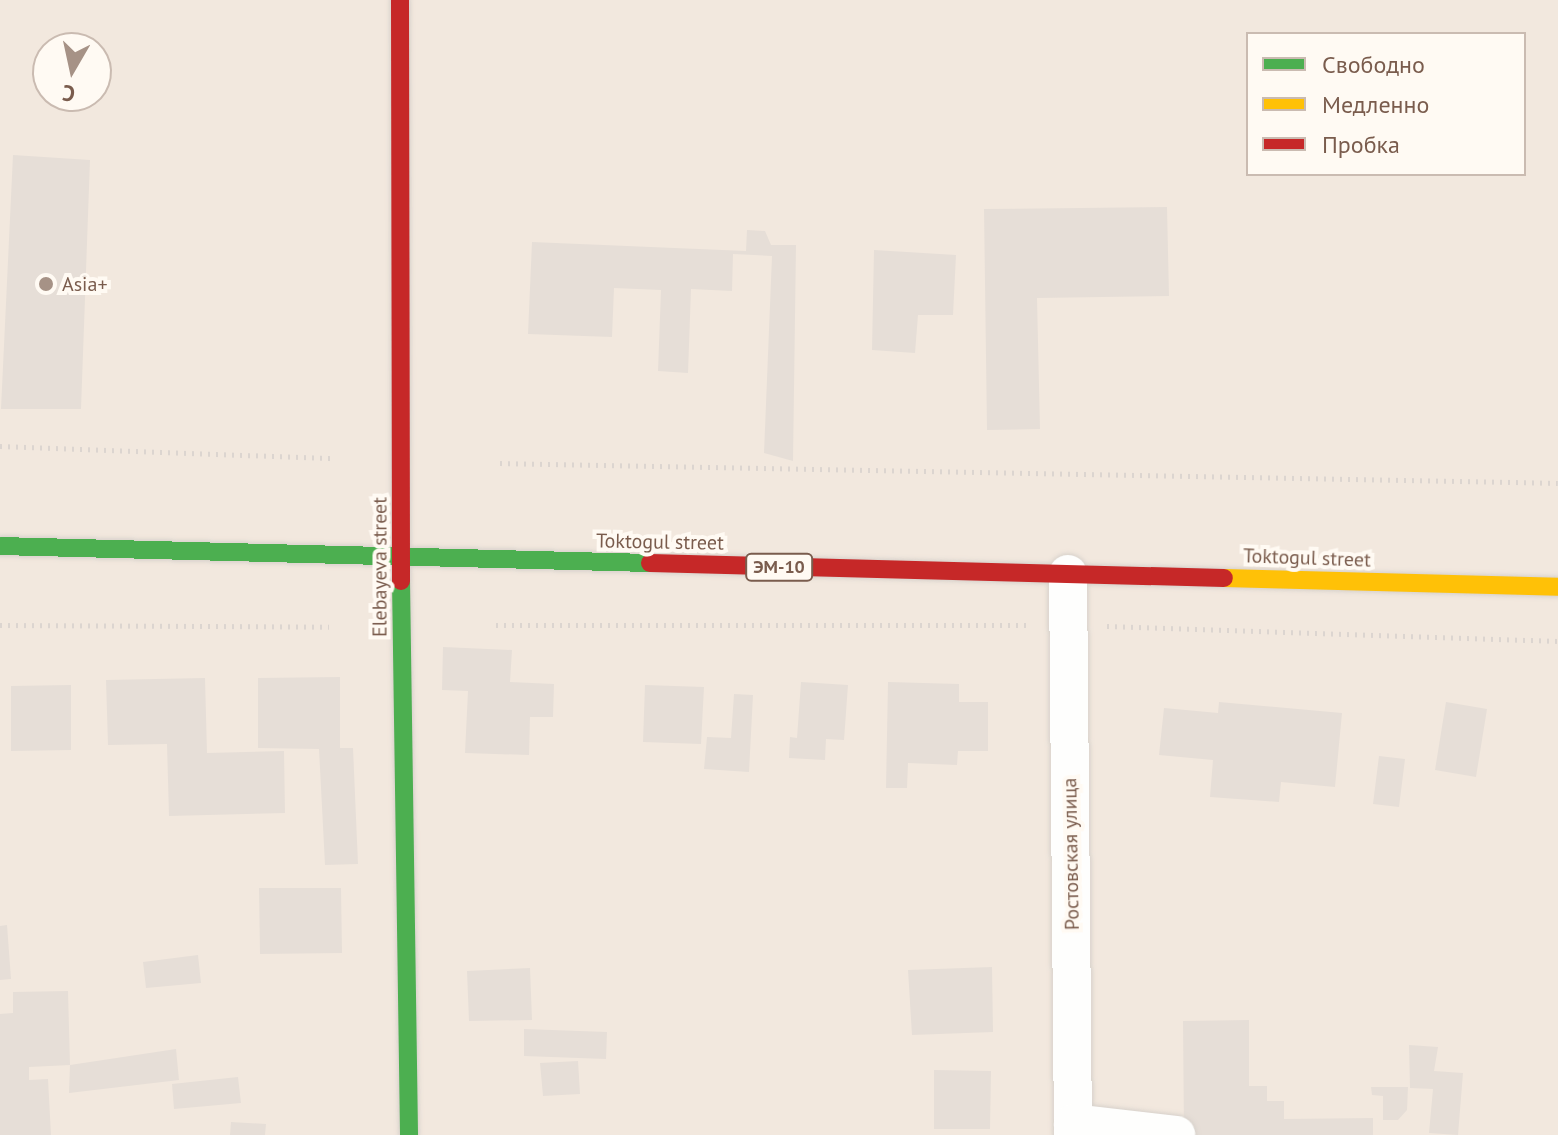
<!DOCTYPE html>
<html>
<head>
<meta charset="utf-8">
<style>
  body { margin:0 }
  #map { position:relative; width:1558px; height:1135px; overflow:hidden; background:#f9f5f0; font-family:"PT Sans",sans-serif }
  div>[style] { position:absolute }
  .residential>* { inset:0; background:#f2e8de }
  .building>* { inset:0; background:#e6ded7 }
  .path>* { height:5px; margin-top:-2.5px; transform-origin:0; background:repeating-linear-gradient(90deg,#dcd5d0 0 2px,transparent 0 8px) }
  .roads { filter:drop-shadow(0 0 2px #d7d1cb) drop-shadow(0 0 2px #d7d1cb) }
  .street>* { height:38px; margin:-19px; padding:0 19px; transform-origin:19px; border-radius:19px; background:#fefefd }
  .fast>* { height:18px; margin:-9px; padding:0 9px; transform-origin:9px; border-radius:9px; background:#4caf50 }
  .slow>* { height:18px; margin:-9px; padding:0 9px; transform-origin:9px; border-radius:9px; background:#ffc107 }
  .jam>* { height:18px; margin:-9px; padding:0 9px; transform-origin:9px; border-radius:9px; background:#c62828 }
  .dots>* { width:22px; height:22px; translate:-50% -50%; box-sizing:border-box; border:4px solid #fffaf3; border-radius:50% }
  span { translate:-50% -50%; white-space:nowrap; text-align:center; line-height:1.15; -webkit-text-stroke:8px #fffaf3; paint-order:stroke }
  .shield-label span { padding:2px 6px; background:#fffaf3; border:2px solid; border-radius:6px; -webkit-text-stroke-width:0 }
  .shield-label { font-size:18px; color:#7a5c4d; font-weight:700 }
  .poi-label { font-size:20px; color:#7a5c4d }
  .left { translate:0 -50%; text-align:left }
  .street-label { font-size:20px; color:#7a5c4d }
  .legend { position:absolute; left:1246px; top:32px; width:280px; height:144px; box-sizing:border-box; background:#fffaf3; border:2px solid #cabbb1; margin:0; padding:10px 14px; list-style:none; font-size:24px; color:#7a5c4d }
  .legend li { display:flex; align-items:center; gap:16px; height:40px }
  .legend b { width:40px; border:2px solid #cabbb1 }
  .north { position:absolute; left:32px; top:32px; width:80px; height:80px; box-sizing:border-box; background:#fffaf3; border:2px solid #cabbb1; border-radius:50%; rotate:189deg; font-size:22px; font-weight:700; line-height:32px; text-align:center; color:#7a5c4d }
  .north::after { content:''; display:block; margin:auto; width:28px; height:36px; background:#a69286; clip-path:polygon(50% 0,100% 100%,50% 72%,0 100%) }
</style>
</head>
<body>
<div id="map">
  <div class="residential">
    <div style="clip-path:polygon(evenodd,0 0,1558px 0,1558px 1135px,0 1135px,0 0,1248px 34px,1524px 34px,1524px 174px,1248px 174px,1248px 34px,0 0,48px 48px,96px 48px,96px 96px,48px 96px,48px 48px)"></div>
  </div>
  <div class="building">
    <div style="clip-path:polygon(13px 155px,90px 160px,81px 409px,1px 409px)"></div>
    <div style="clip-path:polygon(1167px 207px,1169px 296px,1037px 298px,1040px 429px,987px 430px,984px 209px)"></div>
    <div style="clip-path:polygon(747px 230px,765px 231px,771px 245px,796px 245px,793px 461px,764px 453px,772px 256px,733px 254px,732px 291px,691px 289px,688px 373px,658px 371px,661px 290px,614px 288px,612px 337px,528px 334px,532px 242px,746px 251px)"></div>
    <div style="clip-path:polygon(874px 250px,956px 255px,953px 315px,918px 315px,915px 353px,872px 350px)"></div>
    <div style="clip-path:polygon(443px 647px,512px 650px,510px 682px,554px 684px,553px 717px,530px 717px,529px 755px,465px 753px,468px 691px,442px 690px)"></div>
    <div style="clip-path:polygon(340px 677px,340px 748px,353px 748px,358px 864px,325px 865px,319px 749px,258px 748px,258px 678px)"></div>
    <div style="clip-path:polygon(205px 678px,207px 753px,284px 751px,285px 813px,169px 816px,167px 744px,108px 745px,106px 680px)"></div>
    <div style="clip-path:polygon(801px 682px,848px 685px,844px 740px,826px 739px,825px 760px,789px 758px,790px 737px,797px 738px)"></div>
    <div style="clip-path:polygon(888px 682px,959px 684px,959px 702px,988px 702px,988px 751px,958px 751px,957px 765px,908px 763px,907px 788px,886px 788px)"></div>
    <div style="clip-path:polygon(71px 685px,71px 750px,11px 751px,11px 686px)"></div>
    <div style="clip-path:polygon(645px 685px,704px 687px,701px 744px,643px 742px)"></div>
    <div style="clip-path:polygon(734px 694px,753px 695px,749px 772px,704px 769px,707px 737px,731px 738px)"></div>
    <div style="clip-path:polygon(1219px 702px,1342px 713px,1335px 787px,1281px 782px,1279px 802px,1210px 797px,1213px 760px,1159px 755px,1164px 708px,1218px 713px)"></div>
    <div style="clip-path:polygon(1446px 702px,1487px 709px,1476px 777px,1435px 770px)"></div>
    <div style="clip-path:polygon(1379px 756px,1405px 759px,1399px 807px,1373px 804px)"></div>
    <div style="clip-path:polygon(259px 888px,341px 888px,342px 953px,260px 954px)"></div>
    <div style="clip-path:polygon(7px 925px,11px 979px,0 980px,0 926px)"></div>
    <div style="clip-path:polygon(198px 955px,201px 983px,146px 988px,143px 962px)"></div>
    <div style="clip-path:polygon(992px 967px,993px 1032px,912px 1035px,908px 970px)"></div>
    <div style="clip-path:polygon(530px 968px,532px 1020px,469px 1021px,467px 971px)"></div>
    <div style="clip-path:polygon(68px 991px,70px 1065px,29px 1067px,29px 1080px,48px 1079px,51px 1135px,0 1135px,0 1014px,13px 1013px,13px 992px)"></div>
    <div style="clip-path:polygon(1249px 1020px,1249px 1086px,1267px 1086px,1267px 1101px,1284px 1101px,1284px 1119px,1373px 1118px,1373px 1135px,1184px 1135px,1183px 1021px)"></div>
    <div style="clip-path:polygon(524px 1029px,607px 1032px,606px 1059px,524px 1056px)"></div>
    <div style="clip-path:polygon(1409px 1045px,1438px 1047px,1434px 1071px,1463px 1073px,1458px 1135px,1429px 1133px,1433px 1089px,1410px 1088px)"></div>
    <div style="clip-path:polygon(176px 1049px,179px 1080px,69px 1093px,70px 1065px)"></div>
    <div style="clip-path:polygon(578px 1061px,580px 1094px,543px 1096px,540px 1063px)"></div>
    <div style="clip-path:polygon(934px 1070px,991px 1071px,990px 1129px,934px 1129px)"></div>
    <div style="clip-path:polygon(238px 1077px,241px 1103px,174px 1109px,172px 1084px)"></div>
    <div style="clip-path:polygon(1371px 1087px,1408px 1087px,1407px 1110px,1398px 1120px,1383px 1120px,1383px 1096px,1372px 1095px)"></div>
    <div style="clip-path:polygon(231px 1122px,266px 1124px,265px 1135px,230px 1135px)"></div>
  </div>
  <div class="path">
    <div style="left:0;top:446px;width:335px;rotate:2.1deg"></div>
    <div style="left:500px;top:463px;width:1058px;rotate:1.08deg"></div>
    <div style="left:0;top:625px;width:329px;rotate:0.3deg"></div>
    <div style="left:496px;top:625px;width:533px"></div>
    <div style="left:1107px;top:626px;width:451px;rotate:1.9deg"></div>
  </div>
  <div class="roads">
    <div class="street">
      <div style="left:1068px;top:574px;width:561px;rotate:89.49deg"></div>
      <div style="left:1073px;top:1123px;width:104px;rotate:6.6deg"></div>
    </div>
    <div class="fast">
      <div style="left:0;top:546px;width:650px;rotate:1.5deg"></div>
      <div style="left:401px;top:581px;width:554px;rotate:89.17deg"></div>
    </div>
    <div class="slow">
      <div style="left:1224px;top:578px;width:334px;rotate:1.5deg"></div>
    </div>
    <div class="jam">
      <div style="left:400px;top:0;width:581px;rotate:89.9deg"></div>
      <div style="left:650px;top:563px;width:574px;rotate:1.5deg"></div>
    </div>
  </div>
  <div class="dots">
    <div style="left:46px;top:284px;background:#a69286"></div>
  </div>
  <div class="shield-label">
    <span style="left:779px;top:567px">ЭМ-10</span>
  </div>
  <div class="poi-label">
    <span class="left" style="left:62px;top:284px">Asia+</span>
  </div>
  <div class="street-label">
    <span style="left:660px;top:542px;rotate:1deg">Toktogul street</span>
    <span style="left:1307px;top:558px;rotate:2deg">Toktogul street</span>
    <span style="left:380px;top:567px;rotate:-90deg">Elebayeva street</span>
    <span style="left:1071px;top:854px;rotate:-91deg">Ростовская улица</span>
  </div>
  <ul class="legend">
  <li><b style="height:10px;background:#4caf50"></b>Свободно</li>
  <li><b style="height:10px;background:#ffc107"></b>Медленно</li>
  <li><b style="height:10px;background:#c62828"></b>Пробка</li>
  </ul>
  <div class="north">С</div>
</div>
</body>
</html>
